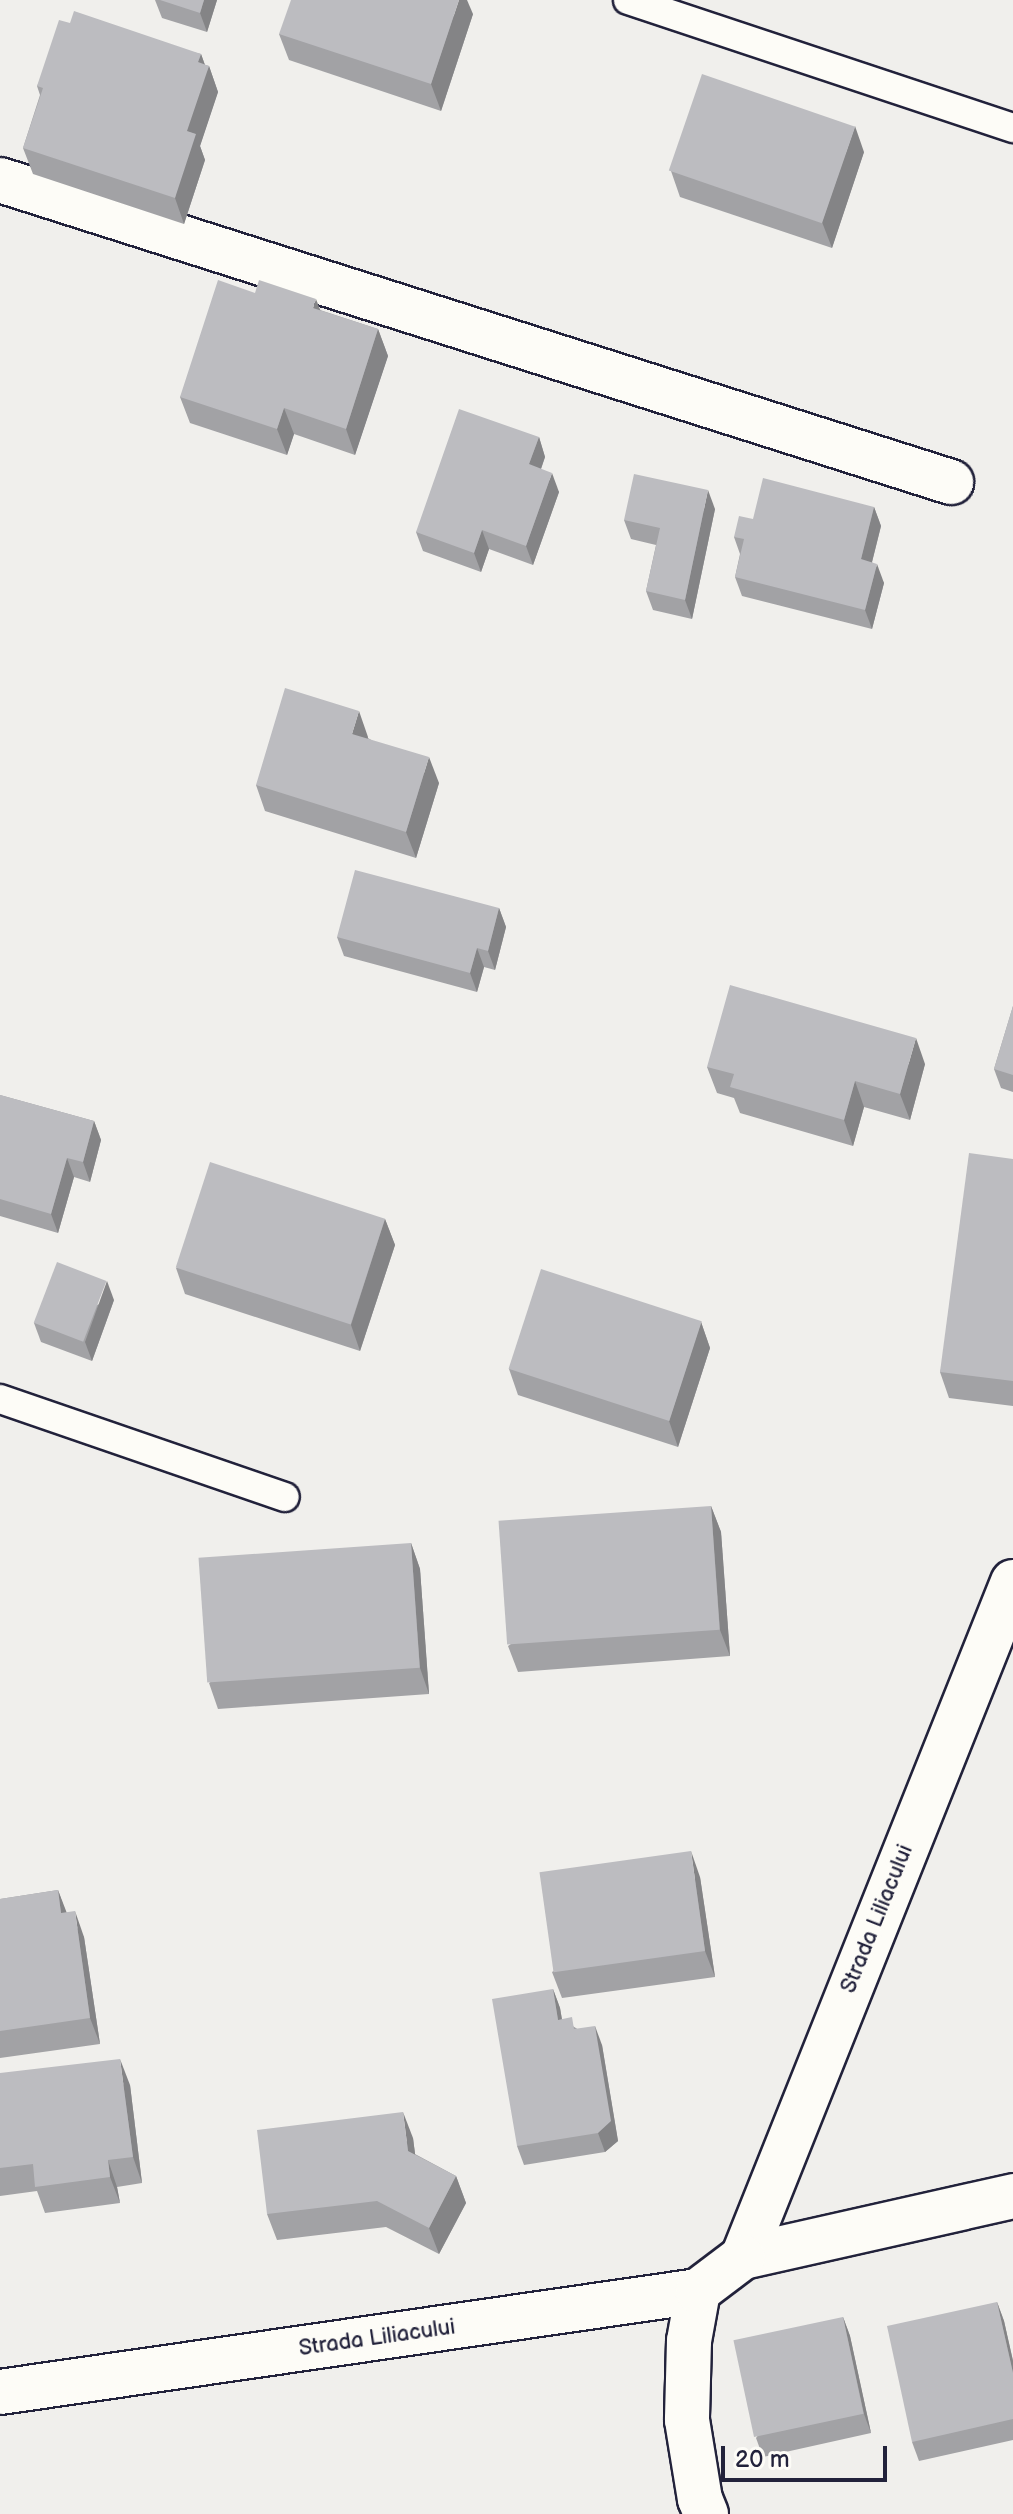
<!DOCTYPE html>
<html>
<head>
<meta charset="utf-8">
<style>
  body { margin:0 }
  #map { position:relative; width:1013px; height:2514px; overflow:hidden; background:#f0efec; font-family:"Balsamiq Sans",sans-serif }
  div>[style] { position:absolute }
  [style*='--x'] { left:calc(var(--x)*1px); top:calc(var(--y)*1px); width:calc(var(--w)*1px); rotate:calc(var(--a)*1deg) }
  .roads { filter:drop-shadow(2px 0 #22223b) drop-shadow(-2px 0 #22223b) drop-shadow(0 2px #22223b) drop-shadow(0 -2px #22223b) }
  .lane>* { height:28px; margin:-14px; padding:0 14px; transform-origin:14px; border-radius:14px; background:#fdfcf7 }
  .street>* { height:44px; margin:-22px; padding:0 22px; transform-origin:22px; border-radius:22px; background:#fdfcf7 }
  .wall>* { inset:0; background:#a2a2a5 }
  .shaded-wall>* { inset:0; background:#848486 }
  .building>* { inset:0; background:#bcbcc0; transform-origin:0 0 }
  span { translate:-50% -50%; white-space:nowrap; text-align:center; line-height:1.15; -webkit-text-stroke:8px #fdfcf7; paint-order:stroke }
  .street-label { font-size:22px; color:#22223b }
  .scale { position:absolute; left:721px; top:2446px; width:166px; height:36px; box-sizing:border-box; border:4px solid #22223b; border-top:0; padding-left:10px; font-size:24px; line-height:28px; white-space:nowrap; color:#22223b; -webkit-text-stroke:6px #fdfcf7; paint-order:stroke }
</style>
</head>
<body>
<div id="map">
  <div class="roads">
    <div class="lane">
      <div style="--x:628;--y:0;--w:406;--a:18.4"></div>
      <div style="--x:0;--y:1399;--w:301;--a:19"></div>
    </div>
    <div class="street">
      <div style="--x:0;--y:180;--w:998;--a:17.62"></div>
      <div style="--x:1013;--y:1582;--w:727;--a:111.8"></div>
      <div style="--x:743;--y:2257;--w:277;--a:-12.7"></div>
      <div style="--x:698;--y:2291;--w:51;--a:100.2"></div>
      <div style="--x:689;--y:2341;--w:79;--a:91.5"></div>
      <div style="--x:687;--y:2420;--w:80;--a:80.7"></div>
      <div style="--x:700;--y:2499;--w:16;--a:68"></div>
      <div style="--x:0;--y:2392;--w:705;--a:-8.23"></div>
      <div style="--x:698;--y:2291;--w:56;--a:-37.1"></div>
    </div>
  </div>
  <div class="wall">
    <div style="clip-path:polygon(155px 0,217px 0,207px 32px,162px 18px)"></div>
    <div style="clip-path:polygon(473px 14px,441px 111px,289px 60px,279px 34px)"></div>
    <div style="clip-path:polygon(70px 23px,201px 54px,205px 65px,209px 66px,218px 92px,200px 146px,205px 160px,184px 224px,33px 174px,23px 148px,40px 95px,37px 86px)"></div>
    <div style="clip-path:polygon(864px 152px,832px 248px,680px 197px,671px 171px)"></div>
    <div style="clip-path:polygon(255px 293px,320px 310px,378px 329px,388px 356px,355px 455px,294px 434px,287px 455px,190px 423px,180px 397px)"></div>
    <div style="clip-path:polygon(539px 437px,545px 457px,541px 469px,559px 492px,533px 565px,489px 549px,481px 572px,423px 551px,416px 532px)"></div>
    <div style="clip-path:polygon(874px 507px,881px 526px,872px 562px,884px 583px,872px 629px,742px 596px,735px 577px,740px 554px,734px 537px,753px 519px)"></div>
    <div style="clip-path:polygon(715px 509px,692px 619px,653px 610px,646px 591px,656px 545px,631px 539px,624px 520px)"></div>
    <div style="clip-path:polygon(368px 737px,368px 738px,439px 783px,416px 858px,265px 811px,256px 785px)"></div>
    <div style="clip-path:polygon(499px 908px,506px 927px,495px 970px,484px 967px,477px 992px,344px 956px,337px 937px)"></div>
    <div style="clip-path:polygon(1013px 1006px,1013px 1092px,1001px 1088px,994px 1069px)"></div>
    <div style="clip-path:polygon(925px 1064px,910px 1120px,864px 1107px,853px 1146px,740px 1113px,734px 1098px,717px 1093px,707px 1067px)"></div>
    <div style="clip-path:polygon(0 1095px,94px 1121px,101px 1140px,90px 1182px,74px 1177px,58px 1233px,0 1216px)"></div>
    <div style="clip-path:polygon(1013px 1159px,1013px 1406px,949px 1398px,940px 1372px)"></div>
    <div style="clip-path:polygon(385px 1219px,395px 1245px,360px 1351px,185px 1294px,176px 1268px)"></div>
    <div style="clip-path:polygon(114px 1300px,92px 1361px,41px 1342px,34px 1323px)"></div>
    <div style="clip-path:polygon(701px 1322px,710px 1348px,678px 1447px,518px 1395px,509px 1369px)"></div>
    <div style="clip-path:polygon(711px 1506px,721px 1532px,730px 1656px,518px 1672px,508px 1646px)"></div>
    <div style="clip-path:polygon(411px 1543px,420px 1569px,429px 1694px,218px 1709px,209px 1683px)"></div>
    <div style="clip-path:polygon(700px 1877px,715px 1977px,562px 1998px,552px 1972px)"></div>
    <div style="clip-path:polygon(58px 1890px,66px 1913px,84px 1937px,100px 2044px,0 2058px,0 1899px)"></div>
    <div style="clip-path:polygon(553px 1989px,560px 2008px,562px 2019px,602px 2045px,618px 2141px,605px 2152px,524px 2165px,517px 2146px)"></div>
    <div style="clip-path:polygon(0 2073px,130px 2085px,142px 2183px,117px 2187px,120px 2203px,45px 2213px,37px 2191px,0 2196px)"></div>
    <div style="clip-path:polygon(413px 2138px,415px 2154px,456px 2176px,466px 2203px,439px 2254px,386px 2227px,277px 2240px,267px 2214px)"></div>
    <div style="clip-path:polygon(997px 2302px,1004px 2321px,1013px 2361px,1013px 2440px,919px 2461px,912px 2442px)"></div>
    <div style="clip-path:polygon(843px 2317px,850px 2336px,871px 2433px,763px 2457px,756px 2438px)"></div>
  </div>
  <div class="shaded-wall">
    <div style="clip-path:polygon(204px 0,217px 0,207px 32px,200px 13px)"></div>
    <div style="clip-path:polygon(459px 0,467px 0,473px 14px,441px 111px,431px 84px)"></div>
    <div style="clip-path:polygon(201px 54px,207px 71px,209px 66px,218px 92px,200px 146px,205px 160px,184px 224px,175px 198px,198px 62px)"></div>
    <div style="clip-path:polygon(855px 126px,864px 152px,832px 248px,822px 222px)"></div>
    <div style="clip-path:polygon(316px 299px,326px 325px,313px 308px)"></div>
    <div style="clip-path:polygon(378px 329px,388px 356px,355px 455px,346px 429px)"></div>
    <div style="clip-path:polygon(284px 408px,294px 434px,287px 455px,277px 429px)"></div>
    <div style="clip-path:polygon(539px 437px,545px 457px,536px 483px,529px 464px)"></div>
    <div style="clip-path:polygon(552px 473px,559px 492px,533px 565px,526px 546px)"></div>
    <div style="clip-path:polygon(708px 490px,715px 509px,692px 619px,685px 600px)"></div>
    <div style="clip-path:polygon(874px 507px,881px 526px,868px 578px,861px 559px)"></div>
    <div style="clip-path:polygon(482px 530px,489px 549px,481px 572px,474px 553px)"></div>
    <div style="clip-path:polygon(877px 564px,884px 583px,872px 629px,865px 610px)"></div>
    <div style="clip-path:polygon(359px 711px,368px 737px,362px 760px,352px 734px)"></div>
    <div style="clip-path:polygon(429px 757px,439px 783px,416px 858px,406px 832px)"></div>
    <div style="clip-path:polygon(499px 908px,506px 927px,495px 970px,488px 951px)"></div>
    <div style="clip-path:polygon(477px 948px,484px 967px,477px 992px,470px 973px)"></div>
    <div style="clip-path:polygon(916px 1038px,925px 1064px,910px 1120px,900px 1094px)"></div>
    <div style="clip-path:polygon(855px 1081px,864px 1107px,853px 1146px,844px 1120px)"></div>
    <div style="clip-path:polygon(94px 1121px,101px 1140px,90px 1182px,83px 1162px)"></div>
    <div style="clip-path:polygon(67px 1158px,74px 1177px,58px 1233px,51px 1214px)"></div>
    <div style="clip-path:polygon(385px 1219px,395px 1245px,360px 1351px,351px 1325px)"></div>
    <div style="clip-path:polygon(107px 1281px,114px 1300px,92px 1361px,85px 1342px)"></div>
    <div style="clip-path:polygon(701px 1322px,710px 1348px,678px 1447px,669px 1421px)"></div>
    <div style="clip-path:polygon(711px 1506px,721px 1532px,730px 1656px,720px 1630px)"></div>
    <div style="clip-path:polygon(411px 1543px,420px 1569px,429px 1694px,420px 1668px)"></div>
    <div style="clip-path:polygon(691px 1851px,700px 1877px,715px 1977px,705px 1951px)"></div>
    <div style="clip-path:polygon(58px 1890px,68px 1916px,61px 1913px)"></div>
    <div style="clip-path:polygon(75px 1911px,84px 1937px,100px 2044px,90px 2018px)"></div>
    <div style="clip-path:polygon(553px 1989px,560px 2008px,565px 2039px,558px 2020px)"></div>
    <div style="clip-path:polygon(595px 2026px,602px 2045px,618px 2141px,605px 2152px,598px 2133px)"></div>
    <div style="clip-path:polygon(120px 2059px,130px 2085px,142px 2183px,133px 2157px)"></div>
    <div style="clip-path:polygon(403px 2112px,413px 2138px,418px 2177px,408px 2151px)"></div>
    <div style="clip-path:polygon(108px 2160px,117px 2187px,120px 2203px,110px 2177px)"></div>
    <div style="clip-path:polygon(456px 2176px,466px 2203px,439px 2254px,429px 2228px)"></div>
    <div style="clip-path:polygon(997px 2302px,1004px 2321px,1013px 2361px,1013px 2373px)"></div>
    <div style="clip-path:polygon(843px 2317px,850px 2336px,871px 2433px,864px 2414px)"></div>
  </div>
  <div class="building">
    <div style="clip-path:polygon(160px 0,204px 0,200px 13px)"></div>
    <div style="clip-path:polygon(291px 0,459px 0,431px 84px,279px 34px)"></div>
    <div style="clip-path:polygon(74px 11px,201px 54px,198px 62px,209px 66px,187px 131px,196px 134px,175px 198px,23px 148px,43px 88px,37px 86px,59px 20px,70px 23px)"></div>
    <div style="left:702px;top:74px;width:162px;height:102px;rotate:19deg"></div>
    <div style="clip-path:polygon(218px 280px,255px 293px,259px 280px,316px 299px,313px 308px,378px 329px,346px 429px,284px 408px,277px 429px,180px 397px)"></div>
    <div style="clip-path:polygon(459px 409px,539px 437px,529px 464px,552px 473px,526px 546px,482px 530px,474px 553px,416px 532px)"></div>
    <div style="clip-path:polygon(634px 474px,708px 490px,685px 600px,646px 591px,660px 528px,624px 520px)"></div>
    <div style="clip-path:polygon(763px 478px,874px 507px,861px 559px,877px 564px,865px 610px,735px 577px,744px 539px,734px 537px,739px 516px,753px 519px)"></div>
    <div style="clip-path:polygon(285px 688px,359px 711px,352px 734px,429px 757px,406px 832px,256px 785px)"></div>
    <div style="clip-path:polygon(355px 870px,499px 908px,488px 951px,477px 948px,470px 973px,337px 937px)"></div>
    <div style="clip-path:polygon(730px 985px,916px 1038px,900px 1094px,855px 1081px,844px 1120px,730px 1087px,734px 1074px,707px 1067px)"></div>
    <div style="clip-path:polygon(1013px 1006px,1013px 1075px,994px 1069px)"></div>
    <div style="clip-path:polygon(0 1095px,94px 1121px,83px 1162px,67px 1158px,51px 1214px,0 1199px)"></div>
    <div style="clip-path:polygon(969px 1153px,1013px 1159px,1013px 1381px,940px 1372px)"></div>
    <div style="left:210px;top:1162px;width:184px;height:111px;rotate:18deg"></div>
    <div style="left:57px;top:1262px;width:53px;height:65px;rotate:21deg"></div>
    <div style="left:541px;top:1269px;width:169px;height:105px;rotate:18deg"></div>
    <div style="left:711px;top:1506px;width:124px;height:213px;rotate:86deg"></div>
    <div style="left:411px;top:1543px;width:125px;height:213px;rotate:86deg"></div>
    <div style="left:691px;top:1851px;width:101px;height:153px;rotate:82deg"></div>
    <div style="clip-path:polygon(58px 1890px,61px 1913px,75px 1911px,90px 2018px,0 2031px,0 1899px)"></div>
    <div style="clip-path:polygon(553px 1989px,558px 2020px,572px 2017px,574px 2029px,595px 2026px,611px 2121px,598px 2133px,517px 2146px,492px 1999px)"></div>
    <div style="clip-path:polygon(120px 2059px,133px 2157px,108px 2160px,110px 2177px,35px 2187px,33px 2164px,0 2168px,0 2073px)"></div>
    <div style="clip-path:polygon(403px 2112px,408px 2151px,456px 2176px,429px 2228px,377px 2201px,267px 2214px,257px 2130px)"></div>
    <div style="clip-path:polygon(997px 2302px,1013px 2373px,1013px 2419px,912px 2442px,887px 2326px)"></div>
    <div style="left:843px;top:2317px;width:99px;height:112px;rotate:78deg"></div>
  </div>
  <div class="street-label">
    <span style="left:877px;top:1919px;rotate:-68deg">Strada Liliacului</span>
    <span style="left:377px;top:2338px;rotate:-8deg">Strada Liliacului</span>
  </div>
  <div class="scale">20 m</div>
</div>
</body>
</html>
